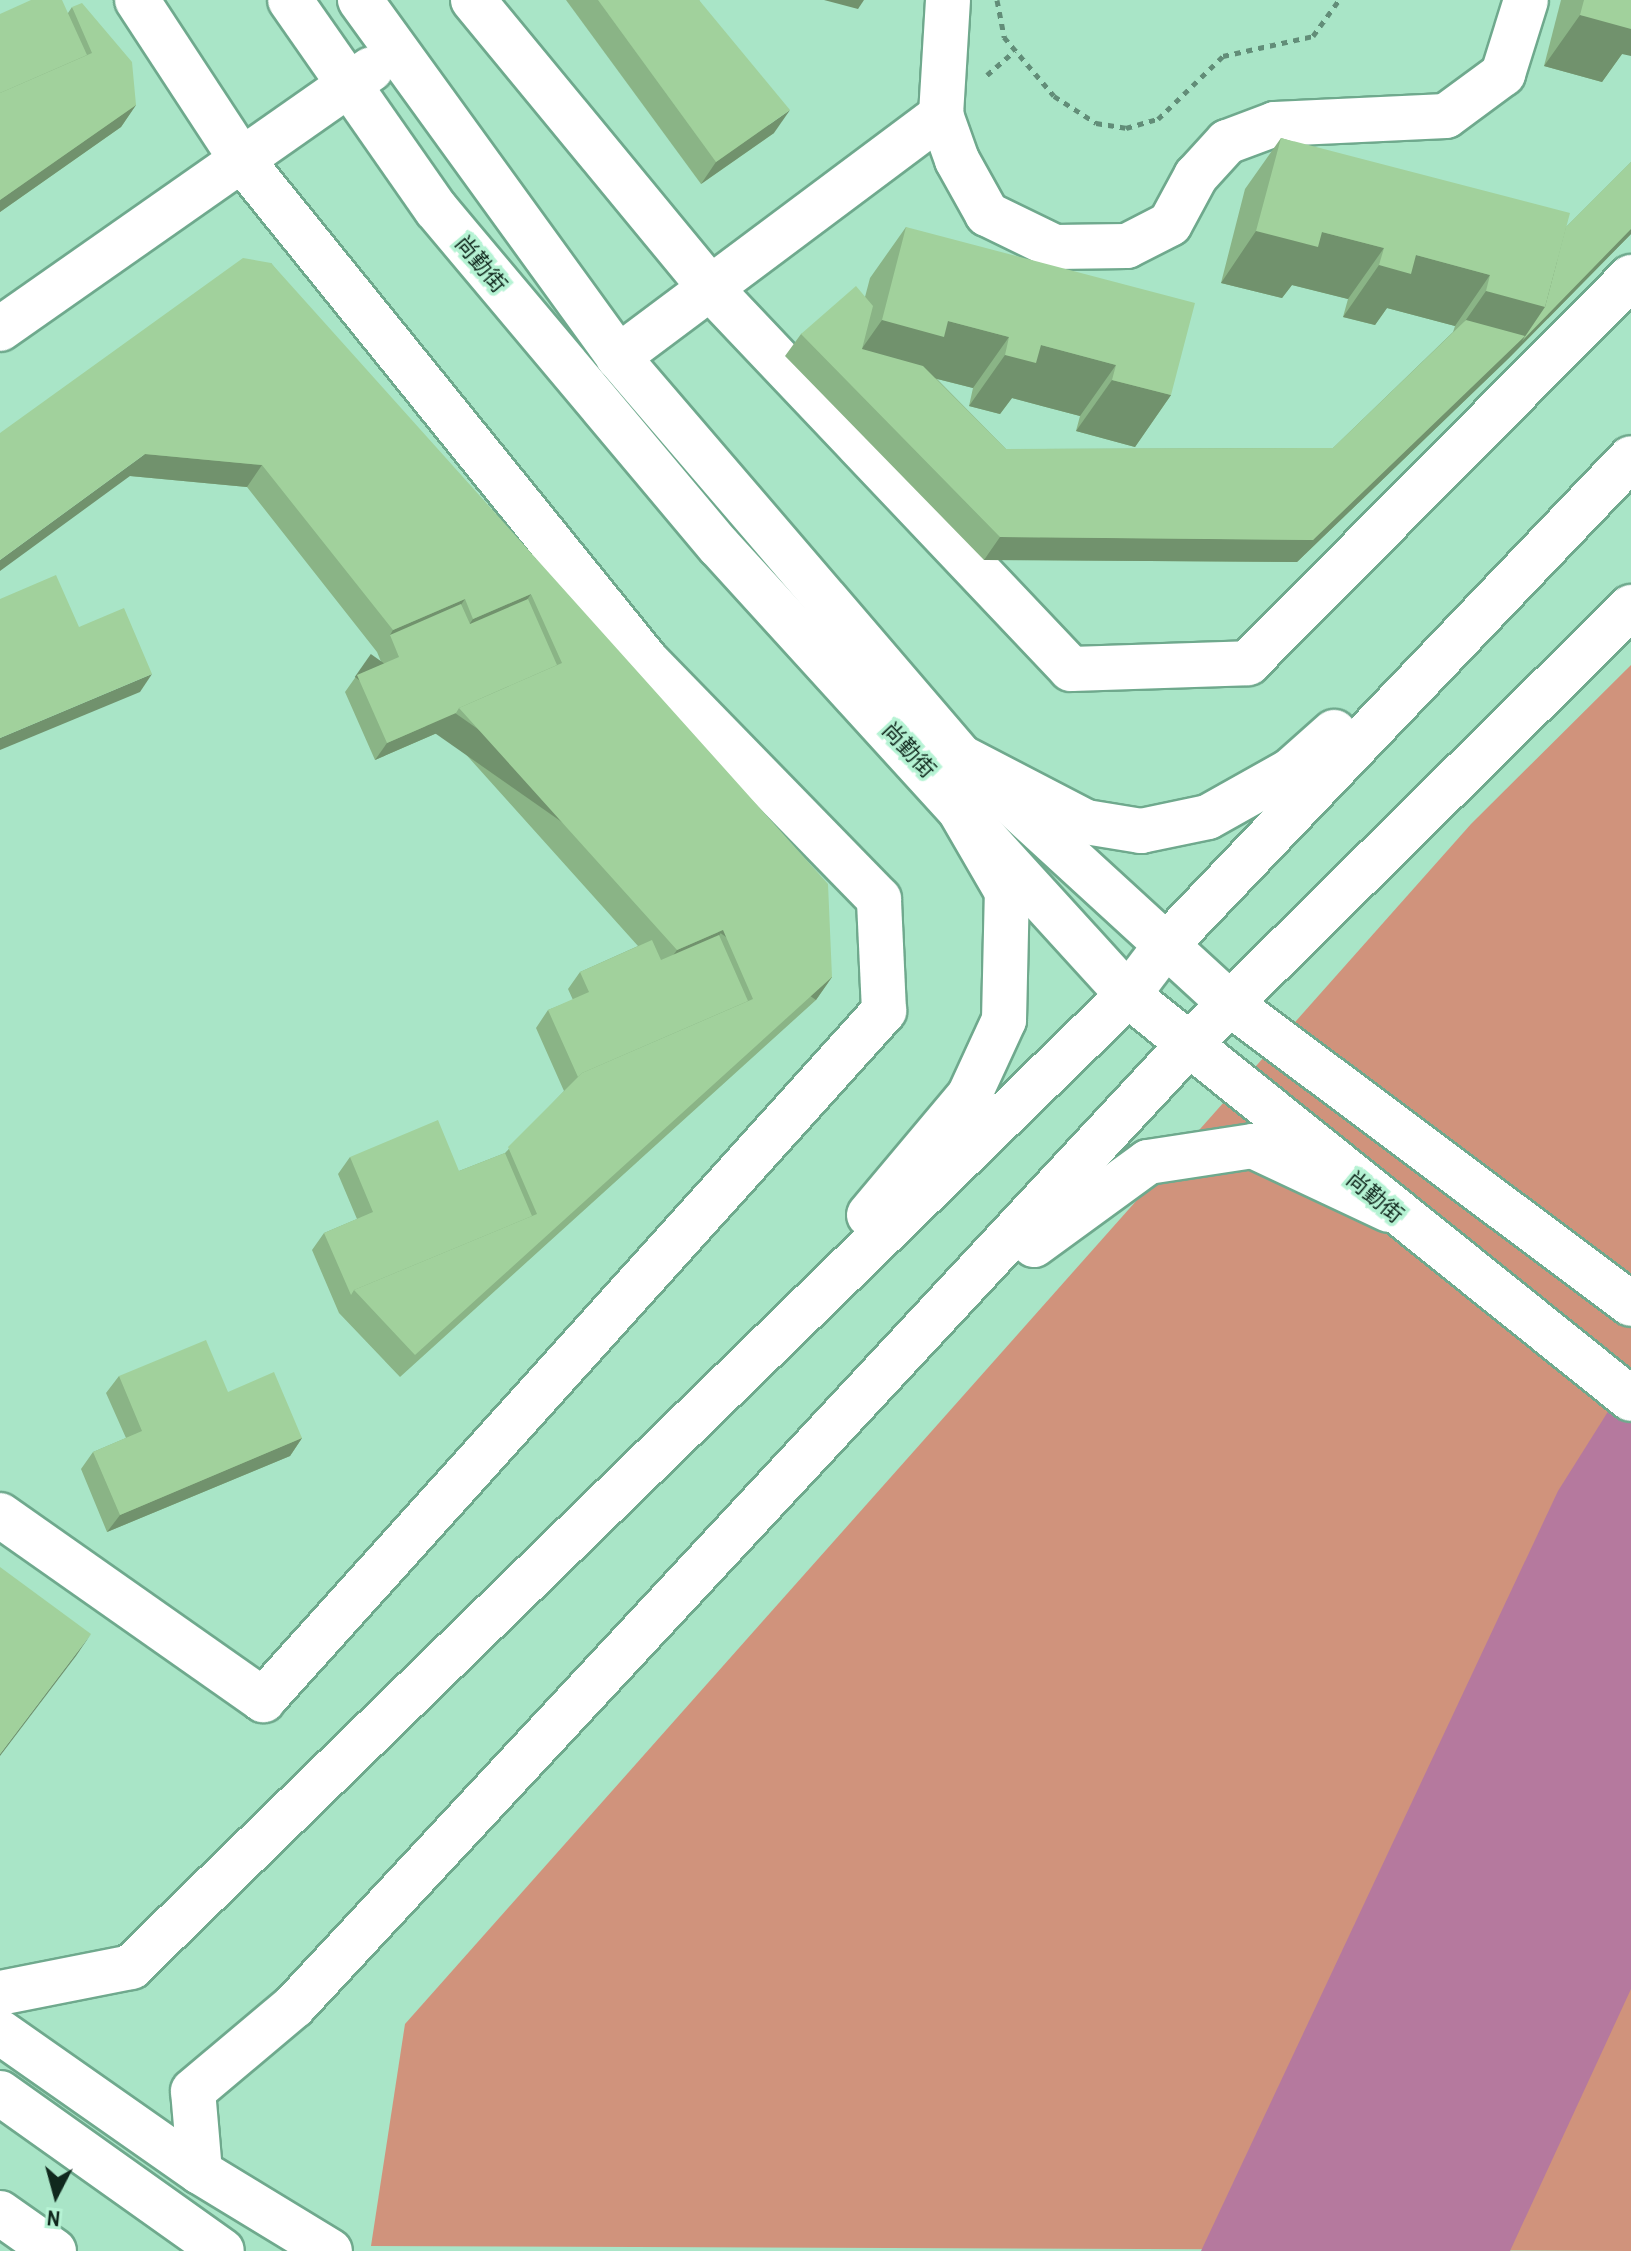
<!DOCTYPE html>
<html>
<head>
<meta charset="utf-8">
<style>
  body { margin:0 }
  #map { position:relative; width:1631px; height:2251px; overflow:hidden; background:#a9e5c7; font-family:"Archivo Narrow","Noto Sans SC",sans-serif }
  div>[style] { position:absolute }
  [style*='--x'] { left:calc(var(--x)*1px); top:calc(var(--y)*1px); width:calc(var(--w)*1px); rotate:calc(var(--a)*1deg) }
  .green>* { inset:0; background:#d0937c }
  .water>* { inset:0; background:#b5799e }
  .path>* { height:5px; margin-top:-2.5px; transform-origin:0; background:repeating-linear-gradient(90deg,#628d78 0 6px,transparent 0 12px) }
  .roads { filter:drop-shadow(2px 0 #6fa98d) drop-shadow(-2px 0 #6fa98d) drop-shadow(0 2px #6fa98d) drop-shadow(0 -2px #6fa98d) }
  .minor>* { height:44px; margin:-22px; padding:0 22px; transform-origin:22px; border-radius:22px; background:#fff }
  .major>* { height:44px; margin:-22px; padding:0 22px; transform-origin:22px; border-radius:22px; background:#fff }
  .wall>* { inset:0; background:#8ab486 }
  .shaded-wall>* { inset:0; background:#71926d; transform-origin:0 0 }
  .building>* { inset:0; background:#a1d19c }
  span { translate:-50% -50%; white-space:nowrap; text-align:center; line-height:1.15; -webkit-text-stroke:7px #b6f3d4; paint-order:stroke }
  .street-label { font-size:22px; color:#10281d }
  .north { position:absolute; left:16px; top:2155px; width:80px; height:80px; -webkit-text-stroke:6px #b6f3d4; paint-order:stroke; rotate:186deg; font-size:22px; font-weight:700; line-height:32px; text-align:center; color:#10281d }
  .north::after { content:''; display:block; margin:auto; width:28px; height:36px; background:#10281d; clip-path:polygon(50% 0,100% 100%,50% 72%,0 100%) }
</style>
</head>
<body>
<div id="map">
  <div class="green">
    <div style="clip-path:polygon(1631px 665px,1631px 2251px,371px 2246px,405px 2024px,1471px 824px)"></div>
  </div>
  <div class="water">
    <div style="clip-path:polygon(1631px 1375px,1631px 1989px,1510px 2251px,1201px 2251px,1558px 1491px)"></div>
  </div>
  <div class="path">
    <div style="--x:997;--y:0;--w:38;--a:79"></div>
    <div style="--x:1004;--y:37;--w:77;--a:49.7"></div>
    <div style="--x:1054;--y:96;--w:50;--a:32.7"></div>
    <div style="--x:1096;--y:123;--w:30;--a:9"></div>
    <div style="--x:1126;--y:128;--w:33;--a:-16"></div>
    <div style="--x:1158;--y:119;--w:91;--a:-44.1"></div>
    <div style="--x:1223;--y:56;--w:92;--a:-12.5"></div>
    <div style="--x:1313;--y:36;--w:44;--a:-54.2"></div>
    <div style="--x:987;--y:75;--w:37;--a:-41"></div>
  </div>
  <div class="roads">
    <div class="minor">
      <div style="--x:290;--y:0;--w:255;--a:55.1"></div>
      <div style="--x:436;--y:209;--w:440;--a:50"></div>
      <div style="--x:719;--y:546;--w:607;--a:47.67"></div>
      <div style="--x:1128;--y:995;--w:645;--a:38.77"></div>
      <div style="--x:360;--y:0;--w:440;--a:54.1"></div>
      <div style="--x:618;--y:357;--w:527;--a:49.39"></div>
      <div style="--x:961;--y:757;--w:364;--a:42.5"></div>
      <div style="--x:1229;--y:1003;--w:502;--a:36.82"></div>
      <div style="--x:473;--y:0;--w:373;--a:50.5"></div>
      <div style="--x:710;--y:288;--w:525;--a:46.54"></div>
      <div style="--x:1071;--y:669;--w:177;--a:-1.9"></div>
      <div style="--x:1248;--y:663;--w:544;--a:-45.22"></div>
      <div style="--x:948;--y:0;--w:115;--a:93.5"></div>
      <div style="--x:941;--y:115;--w:48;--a:70.4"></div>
      <div style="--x:957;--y:160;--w:62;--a:60.9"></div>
      <div style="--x:987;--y:214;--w:76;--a:25.9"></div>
      <div style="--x:1055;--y:247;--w:72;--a:-0.8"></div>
      <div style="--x:1127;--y:246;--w:48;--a:-27.1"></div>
      <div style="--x:1170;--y:224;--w:55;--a:-61.6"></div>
      <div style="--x:1196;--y:176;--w:46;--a:-47.6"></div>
      <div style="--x:1227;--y:142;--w:51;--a:-20.6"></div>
      <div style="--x:1275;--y:124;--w:171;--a:-2.7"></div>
      <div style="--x:1446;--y:116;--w:71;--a:-36.4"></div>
      <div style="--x:1503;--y:74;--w:77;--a:-72.7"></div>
      <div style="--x:0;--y:329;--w:453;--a:-35"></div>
      <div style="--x:618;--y:357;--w:404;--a:-36.8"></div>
      <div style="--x:0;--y:1515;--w:322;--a:35.1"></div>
      <div style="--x:263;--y:1700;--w:928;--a:-47.97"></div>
      <div style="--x:884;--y:1011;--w:112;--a:-92.6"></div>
      <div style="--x:879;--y:899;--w:334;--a:-134.3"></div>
      <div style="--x:646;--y:660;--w:644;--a:-128.95"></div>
      <div style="--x:241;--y:159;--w:190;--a:-123.2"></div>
      <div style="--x:0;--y:2032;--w:244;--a:35"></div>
      <div style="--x:200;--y:2172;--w:152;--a:31.3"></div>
    </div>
    <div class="major">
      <div style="--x:961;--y:757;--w:141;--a:27.5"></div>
      <div style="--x:1086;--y:822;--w:56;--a:9.3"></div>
      <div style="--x:1141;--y:831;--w:68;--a:-11.8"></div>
      <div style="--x:1208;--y:817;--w:94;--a:-29.3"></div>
      <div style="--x:1290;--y:771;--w:59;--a:-41.6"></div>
      <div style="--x:869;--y:1215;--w:155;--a:-50"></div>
      <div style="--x:969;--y:1096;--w:84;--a:-65.3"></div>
      <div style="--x:1004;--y:1020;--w:128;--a:-88.7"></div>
      <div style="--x:1007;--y:892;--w:110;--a:-120.1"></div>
      <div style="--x:1034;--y:1245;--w:141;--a:-36.1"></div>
      <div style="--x:1148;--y:1162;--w:106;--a:-8.7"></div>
      <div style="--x:1253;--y:1146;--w:150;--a:25.2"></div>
      <div style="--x:0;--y:1993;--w:134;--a:-11.2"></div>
      <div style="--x:131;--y:1967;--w:1392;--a:-44.27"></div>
      <div style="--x:1128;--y:995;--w:63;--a:-52.8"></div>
      <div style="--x:1166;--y:945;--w:673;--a:-46.32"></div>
      <div style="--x:0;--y:2093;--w:272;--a:35.4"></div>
      <div style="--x:200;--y:2172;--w:81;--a:-94.9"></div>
      <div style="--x:193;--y:2091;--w:132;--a:-40.1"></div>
      <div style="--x:294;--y:2006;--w:1317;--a:-47.06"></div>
      <div style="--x:1191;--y:1042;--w:619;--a:-44.67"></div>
      <div style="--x:0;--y:2213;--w:66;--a:35.1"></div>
    </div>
  </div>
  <div class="wall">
    <div style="clip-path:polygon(566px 0,699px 0,774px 133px,701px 184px)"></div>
    <div style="clip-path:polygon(1561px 0,1631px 0,1622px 54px,1602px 82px,1544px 66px)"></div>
    <div style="clip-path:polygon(72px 7px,136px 105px,121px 127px,0 212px,0 14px,68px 13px)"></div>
    <div style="clip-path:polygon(1281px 138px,1566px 227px,1631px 162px,1631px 234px,1509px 358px,1297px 562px,984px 560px,785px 356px,801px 334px,865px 297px,870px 278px,906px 227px,1171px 395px,1135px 447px,1076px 431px,1080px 416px,1012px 398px,1000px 414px,969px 406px,973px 388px,937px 379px,1006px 449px,1333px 448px,1453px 332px,1455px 326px,1387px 308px,1375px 325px,1343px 317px,1348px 299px,1292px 285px,1282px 298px,1221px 283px,1245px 189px)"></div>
    <div style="clip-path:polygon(271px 263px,832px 977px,816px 1000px,400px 1377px,339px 1313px,312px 1250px,324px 1233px,357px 1219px,338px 1174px,350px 1157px,459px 1171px,505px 1153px,564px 1091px,536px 1028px,548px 1010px,573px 1000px,568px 989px,580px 972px,638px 946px,444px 730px,375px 760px,345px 692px,357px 675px,382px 664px,377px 652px,247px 487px,130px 476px)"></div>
    <div style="clip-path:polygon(119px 1376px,228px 1392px,302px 1438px,290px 1456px,107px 1532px,81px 1469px,93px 1452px,126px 1438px,106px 1393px)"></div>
  </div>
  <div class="shaded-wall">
    <div style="clip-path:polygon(824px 0,864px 0,858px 9px)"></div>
    <div style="clip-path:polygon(1580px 15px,1631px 21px,1631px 56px,1622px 54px,1602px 82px,1544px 66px)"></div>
    <div style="clip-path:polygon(136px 105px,121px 127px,0 212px,0 200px)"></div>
    <div style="clip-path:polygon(790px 110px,774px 133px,701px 184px,716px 162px)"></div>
    <div style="clip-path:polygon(1631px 229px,1631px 234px,1509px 358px,1297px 562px,984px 560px,1000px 537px,1313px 540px,1486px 291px)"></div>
    <div style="clip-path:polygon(1256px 231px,1322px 232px,1384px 248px,1348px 299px,1292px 285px,1282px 298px,1221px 283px)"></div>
    <div style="clip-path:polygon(1416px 255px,1490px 275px,1455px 326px,1387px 308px,1375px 325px,1343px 317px,1379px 265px)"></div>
    <div style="clip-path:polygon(882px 320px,948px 321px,1009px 337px,973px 388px,918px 374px,846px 371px)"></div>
    <div style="clip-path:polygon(1041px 345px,1116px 365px,1080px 416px,1012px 398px,1000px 414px,969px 406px,1005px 355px)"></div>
    <div style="clip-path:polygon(1112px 380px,1171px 395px,1135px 447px,1076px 431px)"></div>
    <div style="clip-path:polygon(145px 454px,262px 465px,247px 487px,130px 476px,0 571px,0 560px)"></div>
    <div style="clip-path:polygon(531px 594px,516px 616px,458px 641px,473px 619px)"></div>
    <div style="clip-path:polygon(465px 599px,449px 622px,390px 635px,393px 630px)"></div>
    <div style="clip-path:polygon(152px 674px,140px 692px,0 750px,0 738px)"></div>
    <div style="clip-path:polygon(456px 713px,444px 730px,375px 760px,387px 743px)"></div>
    <div style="clip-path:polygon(723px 930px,707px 952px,661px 972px,677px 950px)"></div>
    <div style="left:832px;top:977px;width:28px;height:563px;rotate:125deg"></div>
    <div style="clip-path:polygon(302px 1438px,290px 1456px,107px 1532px,120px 1515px)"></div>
    <div style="clip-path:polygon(91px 1634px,76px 1656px,0 1756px,0 1754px)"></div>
  </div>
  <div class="building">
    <div style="clip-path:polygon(31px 0,62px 0,87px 55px,0 93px,0 14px)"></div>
    <div style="clip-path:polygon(598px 0,699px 0,790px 110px,716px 162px)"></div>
    <div style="clip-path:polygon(1584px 0,1631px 0,1631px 29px,1580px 15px)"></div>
    <div style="clip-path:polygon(82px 3px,132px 62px,136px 105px,0 200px,0 93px,92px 53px,72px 7px)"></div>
    <div style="clip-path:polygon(1281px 138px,1570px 213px,1545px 307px,1486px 291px,1490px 275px,1416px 255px,1411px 274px,1379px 265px,1384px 248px,1322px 232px,1318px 247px,1256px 231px)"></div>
    <div style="clip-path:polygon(1631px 162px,1631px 229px,1522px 341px,1545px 307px,1566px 227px)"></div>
    <div style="clip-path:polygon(906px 227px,1195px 303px,1171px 395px,1112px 380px,1116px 365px,1041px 345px,1036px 363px,1005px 355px,1009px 337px,948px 321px,944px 337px,882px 320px)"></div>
    <div style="clip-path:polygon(243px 258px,271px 263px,828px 884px,832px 977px,415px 1355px,354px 1290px,537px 1214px,508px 1147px,582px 1073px,753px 999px,723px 930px,677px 950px,459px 708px,562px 663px,531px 594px,473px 619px,465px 599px,393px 630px,262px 465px,145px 454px,0 560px,0 433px)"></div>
    <div style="clip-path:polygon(856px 286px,873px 306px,862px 349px,923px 366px,1006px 449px,1333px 448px,1466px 320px,1525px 336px,1313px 540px,1000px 537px,801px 334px)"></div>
    <div style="clip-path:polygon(56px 575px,79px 627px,124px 608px,152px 674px,0 738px,0 599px)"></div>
    <div style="clip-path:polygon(528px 599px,557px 665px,459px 708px,456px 713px,387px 743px,357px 675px,399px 657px,390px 635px,461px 604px,470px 624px)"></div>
    <div style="clip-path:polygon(719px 935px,748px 1001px,582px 1073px,578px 1077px,548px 1010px,589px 992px,580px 972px,652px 940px,661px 960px)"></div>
    <div style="clip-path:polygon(438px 1120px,459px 1171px,505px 1153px,532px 1216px,354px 1290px,351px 1295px,324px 1233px,373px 1212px,350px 1157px)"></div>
    <div style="clip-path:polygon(206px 1340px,228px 1392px,274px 1372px,302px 1438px,120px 1515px,93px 1452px,142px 1431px,119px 1376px)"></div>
    <div style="clip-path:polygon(0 1567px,91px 1634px,0 1754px)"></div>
  </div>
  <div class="street-label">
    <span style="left:481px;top:264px;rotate:50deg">尚勤街</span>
    <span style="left:909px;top:750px;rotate:47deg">尚勤街</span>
    <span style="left:1375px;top:1197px;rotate:40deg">尚勤街</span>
  </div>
  <div class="north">N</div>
</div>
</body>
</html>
